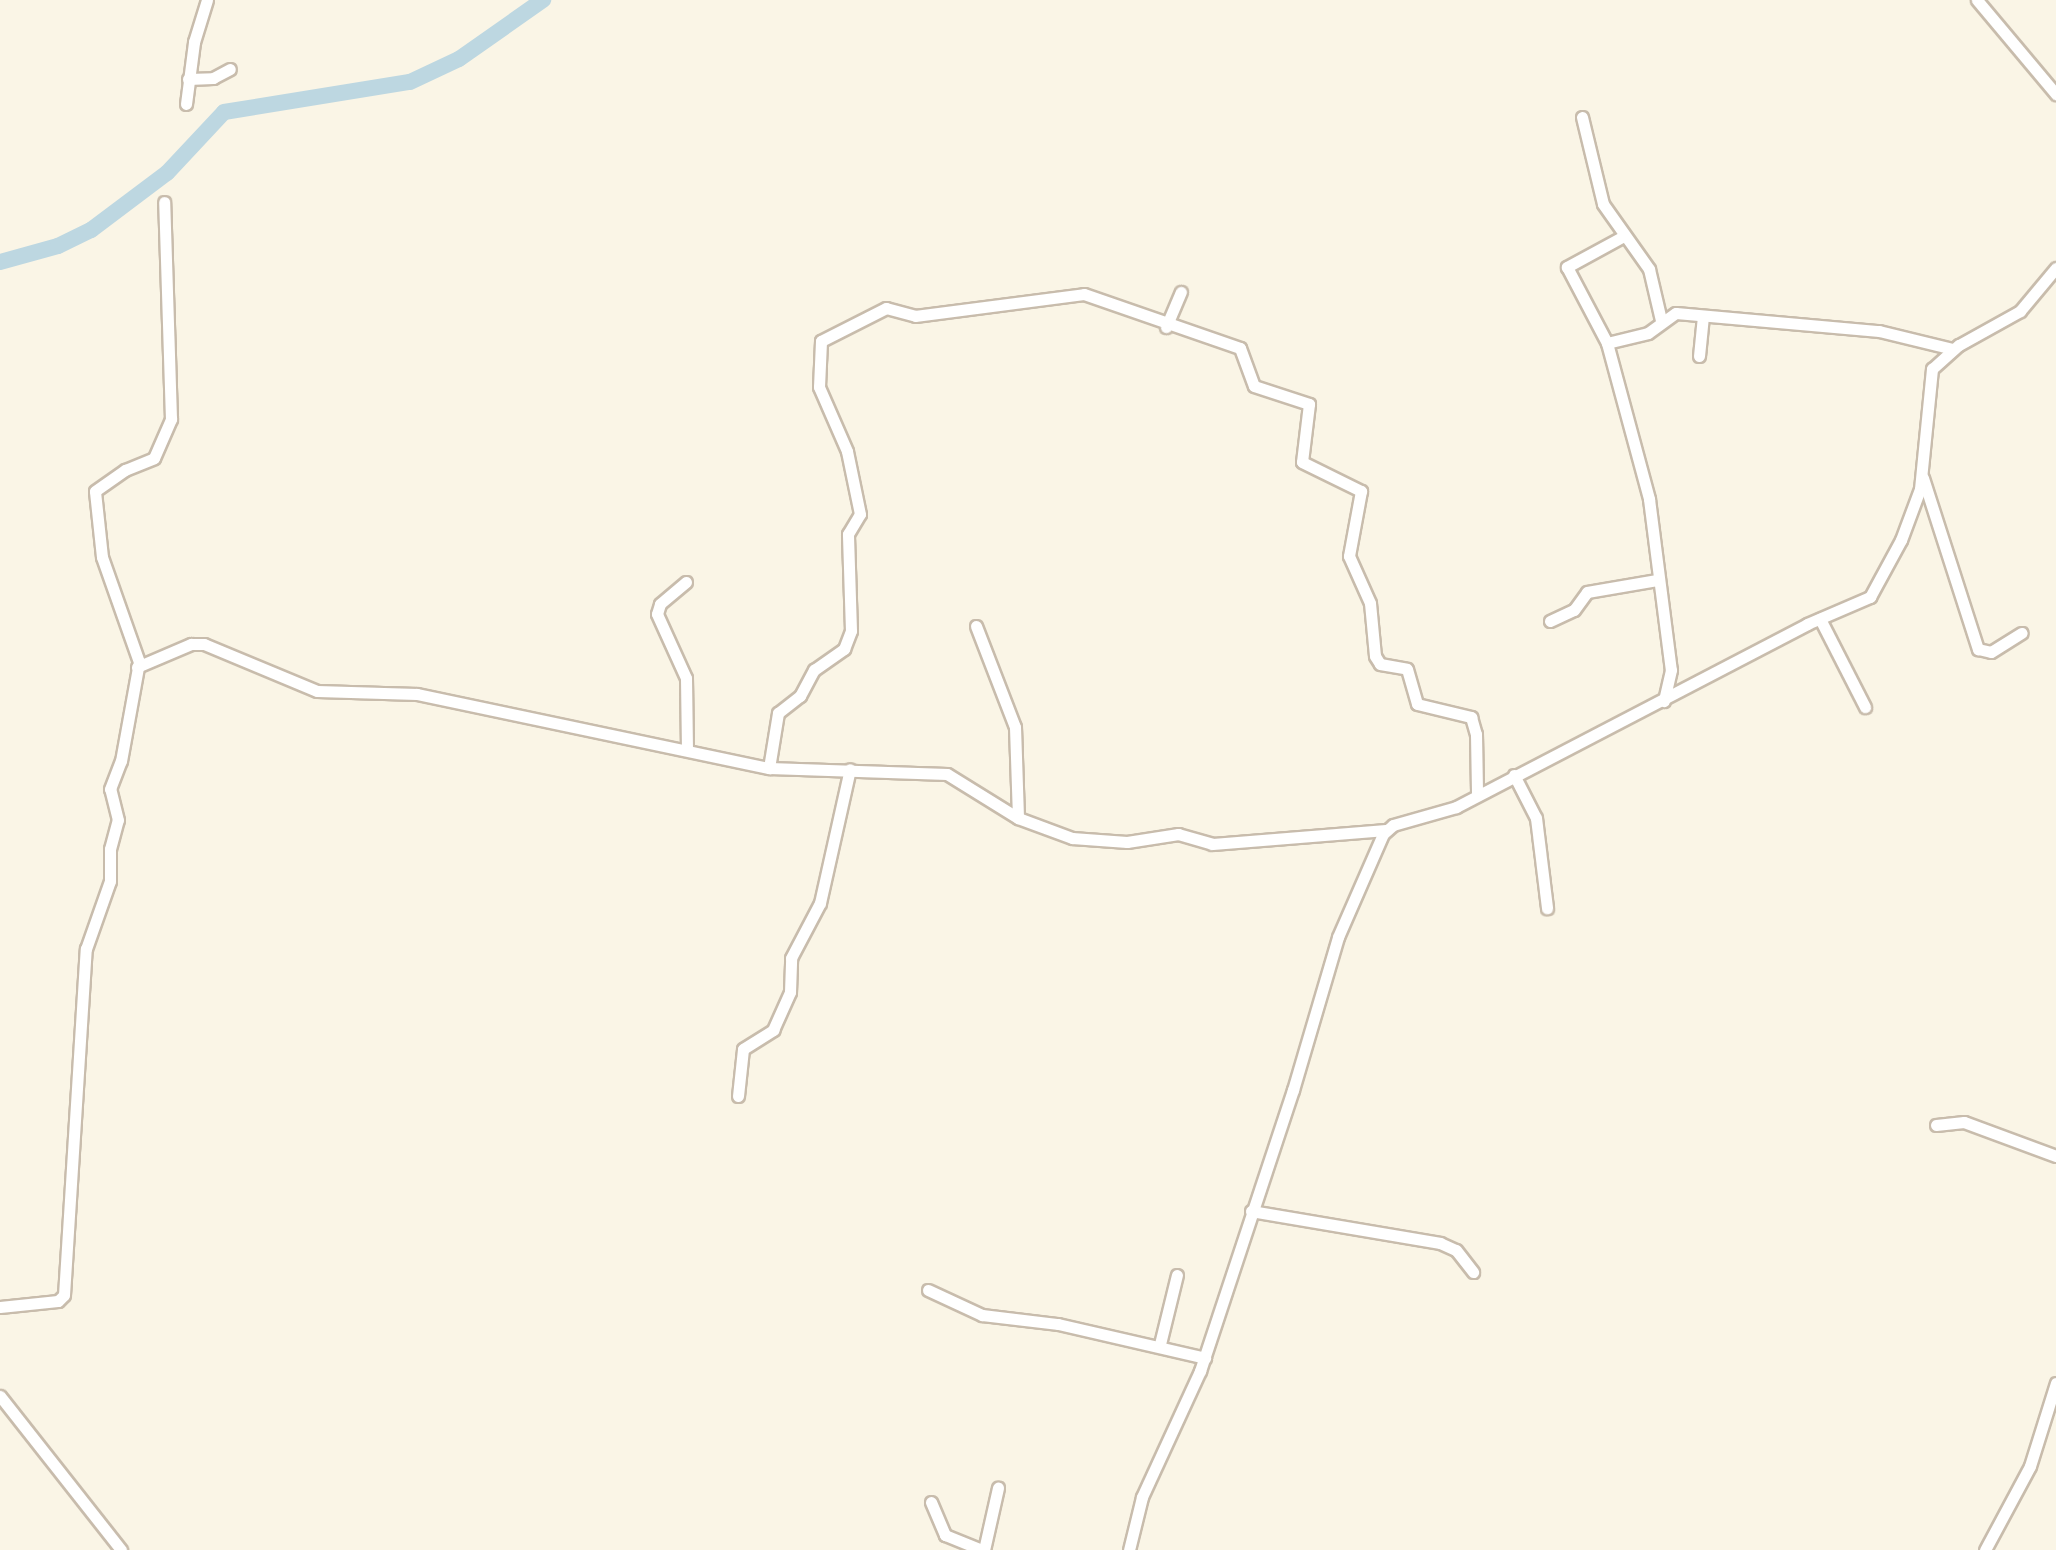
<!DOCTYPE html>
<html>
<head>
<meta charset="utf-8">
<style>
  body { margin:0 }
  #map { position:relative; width:2056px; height:1550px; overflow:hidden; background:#faf5e6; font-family:"Varela Round",sans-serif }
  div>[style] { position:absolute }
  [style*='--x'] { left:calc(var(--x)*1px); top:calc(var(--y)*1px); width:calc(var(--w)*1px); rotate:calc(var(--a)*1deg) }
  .river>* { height:16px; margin:-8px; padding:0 8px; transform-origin:8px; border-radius:8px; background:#bdd7e1 }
  .roads { filter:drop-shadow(2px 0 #c8bcac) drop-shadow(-2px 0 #c8bcac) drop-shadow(0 2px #c8bcac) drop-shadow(0 -2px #c8bcac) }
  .minor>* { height:11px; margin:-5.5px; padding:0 5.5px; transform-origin:5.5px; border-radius:5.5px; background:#fff }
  span { translate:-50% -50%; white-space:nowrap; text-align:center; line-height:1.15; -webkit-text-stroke:8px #fdf9ec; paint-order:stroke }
</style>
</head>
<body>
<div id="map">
  <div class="river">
    <div style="--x:0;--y:262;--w:60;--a:-15.4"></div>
    <div style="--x:58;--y:246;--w:37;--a:-26"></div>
    <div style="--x:91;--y:230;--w:95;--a:-36.9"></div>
    <div style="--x:167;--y:173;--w:83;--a:-46.9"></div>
    <div style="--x:224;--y:112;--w:188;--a:-9.2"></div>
    <div style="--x:410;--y:82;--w:54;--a:-25.1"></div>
    <div style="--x:459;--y:59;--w:103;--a:-35.1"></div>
  </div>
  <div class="roads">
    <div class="minor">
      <div style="--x:1977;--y:0;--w:123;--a:50"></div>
      <div style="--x:188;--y:79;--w:25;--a:-2"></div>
      <div style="--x:213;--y:78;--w:19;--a:-28"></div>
      <div style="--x:186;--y:104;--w:63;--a:-82.6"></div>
      <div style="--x:194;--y:42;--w:44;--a:-72.8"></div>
      <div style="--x:1582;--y:117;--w:89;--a:76.4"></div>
      <div style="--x:1603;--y:204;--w:80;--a:54.7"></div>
      <div style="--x:1649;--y:269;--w:52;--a:76.8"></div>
      <div style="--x:1622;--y:237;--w:63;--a:151.4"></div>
      <div style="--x:1567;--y:267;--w:86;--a:62.2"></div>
      <div style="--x:1607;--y:343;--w:162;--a:74.9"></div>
      <div style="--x:1649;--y:499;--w:172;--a:82.7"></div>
      <div style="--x:1671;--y:670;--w:32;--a:103"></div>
      <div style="--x:1166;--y:327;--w:38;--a:-67"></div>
      <div style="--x:1607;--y:343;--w:42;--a:-13.7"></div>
      <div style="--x:1648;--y:333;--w:34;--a:-36"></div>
      <div style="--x:1676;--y:313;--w:204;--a:5.1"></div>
      <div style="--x:1879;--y:331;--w:76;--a:13.7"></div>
      <div style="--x:1699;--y:356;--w:40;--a:-84.3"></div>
      <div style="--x:1923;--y:478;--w:180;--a:72.2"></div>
      <div style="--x:1978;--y:649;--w:13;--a:13"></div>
      <div style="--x:1991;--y:652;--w:36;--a:-32"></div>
      <div style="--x:686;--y:582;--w:34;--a:140"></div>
      <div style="--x:660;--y:604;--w:10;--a:107"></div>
      <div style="--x:657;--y:614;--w:70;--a:65.6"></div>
      <div style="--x:686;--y:678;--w:71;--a:89.2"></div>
      <div style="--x:1820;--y:619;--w:99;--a:62.9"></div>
      <div style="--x:1550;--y:621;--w:26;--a:-25"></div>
      <div style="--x:1574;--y:610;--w:22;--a:-54"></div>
      <div style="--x:1587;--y:592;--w:71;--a:-9.7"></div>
      <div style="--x:976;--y:626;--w:108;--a:68.9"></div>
      <div style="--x:1015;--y:727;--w:91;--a:88.1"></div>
      <div style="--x:137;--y:667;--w:59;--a:-23.1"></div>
      <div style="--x:191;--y:644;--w:13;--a:0"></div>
      <div style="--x:204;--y:644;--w:122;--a:22.6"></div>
      <div style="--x:317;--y:691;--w:100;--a:1.7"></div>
      <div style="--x:417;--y:694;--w:360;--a:11.9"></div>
      <div style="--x:769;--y:768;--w:178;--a:1.9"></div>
      <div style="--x:947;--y:774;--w:84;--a:31.8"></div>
      <div style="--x:1018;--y:818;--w:58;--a:20.3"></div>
      <div style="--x:1072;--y:838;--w:55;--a:4.2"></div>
      <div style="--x:1127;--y:842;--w:52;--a:-8.9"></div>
      <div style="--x:1178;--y:834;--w:35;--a:16"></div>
      <div style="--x:1212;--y:844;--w:175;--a:-4.6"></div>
      <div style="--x:769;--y:768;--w:56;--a:-80.7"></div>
      <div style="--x:778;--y:713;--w:28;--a:-38"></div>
      <div style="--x:800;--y:696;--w:30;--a:-62"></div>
      <div style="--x:814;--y:670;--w:37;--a:-35"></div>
      <div style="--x:844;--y:649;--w:19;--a:-69"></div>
      <div style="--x:851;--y:631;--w:97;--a:-91.8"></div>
      <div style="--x:848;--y:534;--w:23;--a:-59"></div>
      <div style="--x:860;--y:514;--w:64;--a:-101.7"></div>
      <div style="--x:847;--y:451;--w:70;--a:-113.6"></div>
      <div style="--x:819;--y:387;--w:46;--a:-87.5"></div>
      <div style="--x:821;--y:341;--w:73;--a:-26.9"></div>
      <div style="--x:886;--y:308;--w:30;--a:15"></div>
      <div style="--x:915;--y:316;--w:170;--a:-7.4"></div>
      <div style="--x:1084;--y:294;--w:165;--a:19.1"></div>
      <div style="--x:1240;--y:348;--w:40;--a:69.8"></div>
      <div style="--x:1254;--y:386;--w:58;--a:18.1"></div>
      <div style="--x:1309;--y:404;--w:58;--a:96.9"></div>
      <div style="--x:1302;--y:462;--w:66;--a:26.2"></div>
      <div style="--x:1361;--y:491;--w:66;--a:100.5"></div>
      <div style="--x:1349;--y:556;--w:51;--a:65.9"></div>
      <div style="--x:1370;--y:603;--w:53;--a:84.6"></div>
      <div style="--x:1375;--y:656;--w:9;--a:58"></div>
      <div style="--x:1380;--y:664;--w:27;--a:10"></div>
      <div style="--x:1407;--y:669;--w:36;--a:74"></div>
      <div style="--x:1417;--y:704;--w:56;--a:13.5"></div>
      <div style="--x:1471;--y:717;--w:18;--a:74"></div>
      <div style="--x:1476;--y:734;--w:59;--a:89"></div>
      <div style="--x:1514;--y:775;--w:48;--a:62.9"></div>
      <div style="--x:1536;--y:818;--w:91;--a:83"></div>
      <div style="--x:738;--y:1096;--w:47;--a:-83.9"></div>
      <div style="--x:743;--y:1049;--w:36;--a:-32"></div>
      <div style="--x:773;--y:1030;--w:42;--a:-65.9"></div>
      <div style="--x:790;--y:992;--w:34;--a:-88"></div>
      <div style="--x:791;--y:958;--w:62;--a:-62.2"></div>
      <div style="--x:820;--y:903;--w:137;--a:-77.4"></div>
      <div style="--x:1936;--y:1125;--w:28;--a:-6"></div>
      <div style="--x:1964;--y:1122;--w:98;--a:20.3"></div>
      <div style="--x:1251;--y:1211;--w:192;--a:9.6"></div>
      <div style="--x:1440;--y:1243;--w:17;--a:24"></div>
      <div style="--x:1456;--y:1250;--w:28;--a:52"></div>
      <div style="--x:928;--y:1290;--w:60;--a:24.8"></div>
      <div style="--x:982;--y:1315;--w:77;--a:6.8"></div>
      <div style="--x:1058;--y:1324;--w:151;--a:13"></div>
      <div style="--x:0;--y:1307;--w:58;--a:-5.9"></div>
      <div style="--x:58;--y:1301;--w:8;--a:-45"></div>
      <div style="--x:64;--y:1295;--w:347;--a:-86.4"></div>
      <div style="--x:86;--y:949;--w:72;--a:-70.6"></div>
      <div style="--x:110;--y:881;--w:32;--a:-90"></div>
      <div style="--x:110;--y:849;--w:30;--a:-75"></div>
      <div style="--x:118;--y:820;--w:32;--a:-104"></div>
      <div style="--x:110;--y:789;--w:30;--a:-69"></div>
      <div style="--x:121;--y:761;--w:101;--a:-79.7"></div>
      <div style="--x:139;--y:662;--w:111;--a:-109.4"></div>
      <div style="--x:102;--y:557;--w:66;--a:-96.1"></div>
      <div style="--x:95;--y:491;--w:37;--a:-35"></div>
      <div style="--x:125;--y:470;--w:31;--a:-22"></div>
      <div style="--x:154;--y:458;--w:43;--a:-66.4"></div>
      <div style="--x:171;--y:419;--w:217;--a:-91.8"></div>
      <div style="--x:1160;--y:1344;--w:71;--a:-76.2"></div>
      <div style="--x:0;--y:1396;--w:196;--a:51.8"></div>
      <div style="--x:931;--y:1502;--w:36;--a:67"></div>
      <div style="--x:945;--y:1535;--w:40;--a:22"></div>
      <div style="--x:984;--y:1550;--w:64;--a:-77.3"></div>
      <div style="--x:1129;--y:1550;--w:55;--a:-76.2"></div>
      <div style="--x:1142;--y:1497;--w:139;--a:-65.3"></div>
      <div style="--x:1200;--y:1371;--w:296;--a:-71.7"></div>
      <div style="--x:1293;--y:1090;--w:159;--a:-73.6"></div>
      <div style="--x:1338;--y:937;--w:112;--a:-66.4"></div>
      <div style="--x:1383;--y:834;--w:13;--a:-42"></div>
      <div style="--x:1393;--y:825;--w:66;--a:-15.9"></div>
      <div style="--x:1456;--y:807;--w:396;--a:-27.5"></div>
      <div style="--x:1807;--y:624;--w:69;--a:-23.2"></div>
      <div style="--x:1870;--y:597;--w:65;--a:-61.5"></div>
      <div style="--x:1901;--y:540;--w:54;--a:-69.6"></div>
      <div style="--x:1920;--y:489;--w:121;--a:-84.3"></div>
      <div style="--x:1932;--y:369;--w:36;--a:-42"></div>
      <div style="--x:1959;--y:345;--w:70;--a:-29.1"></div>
      <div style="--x:2020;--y:311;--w:56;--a:-50.1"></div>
      <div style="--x:1985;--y:1550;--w:95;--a:-61.8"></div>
      <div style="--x:2030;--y:1466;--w:87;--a:-72.6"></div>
    </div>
  </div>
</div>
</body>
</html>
